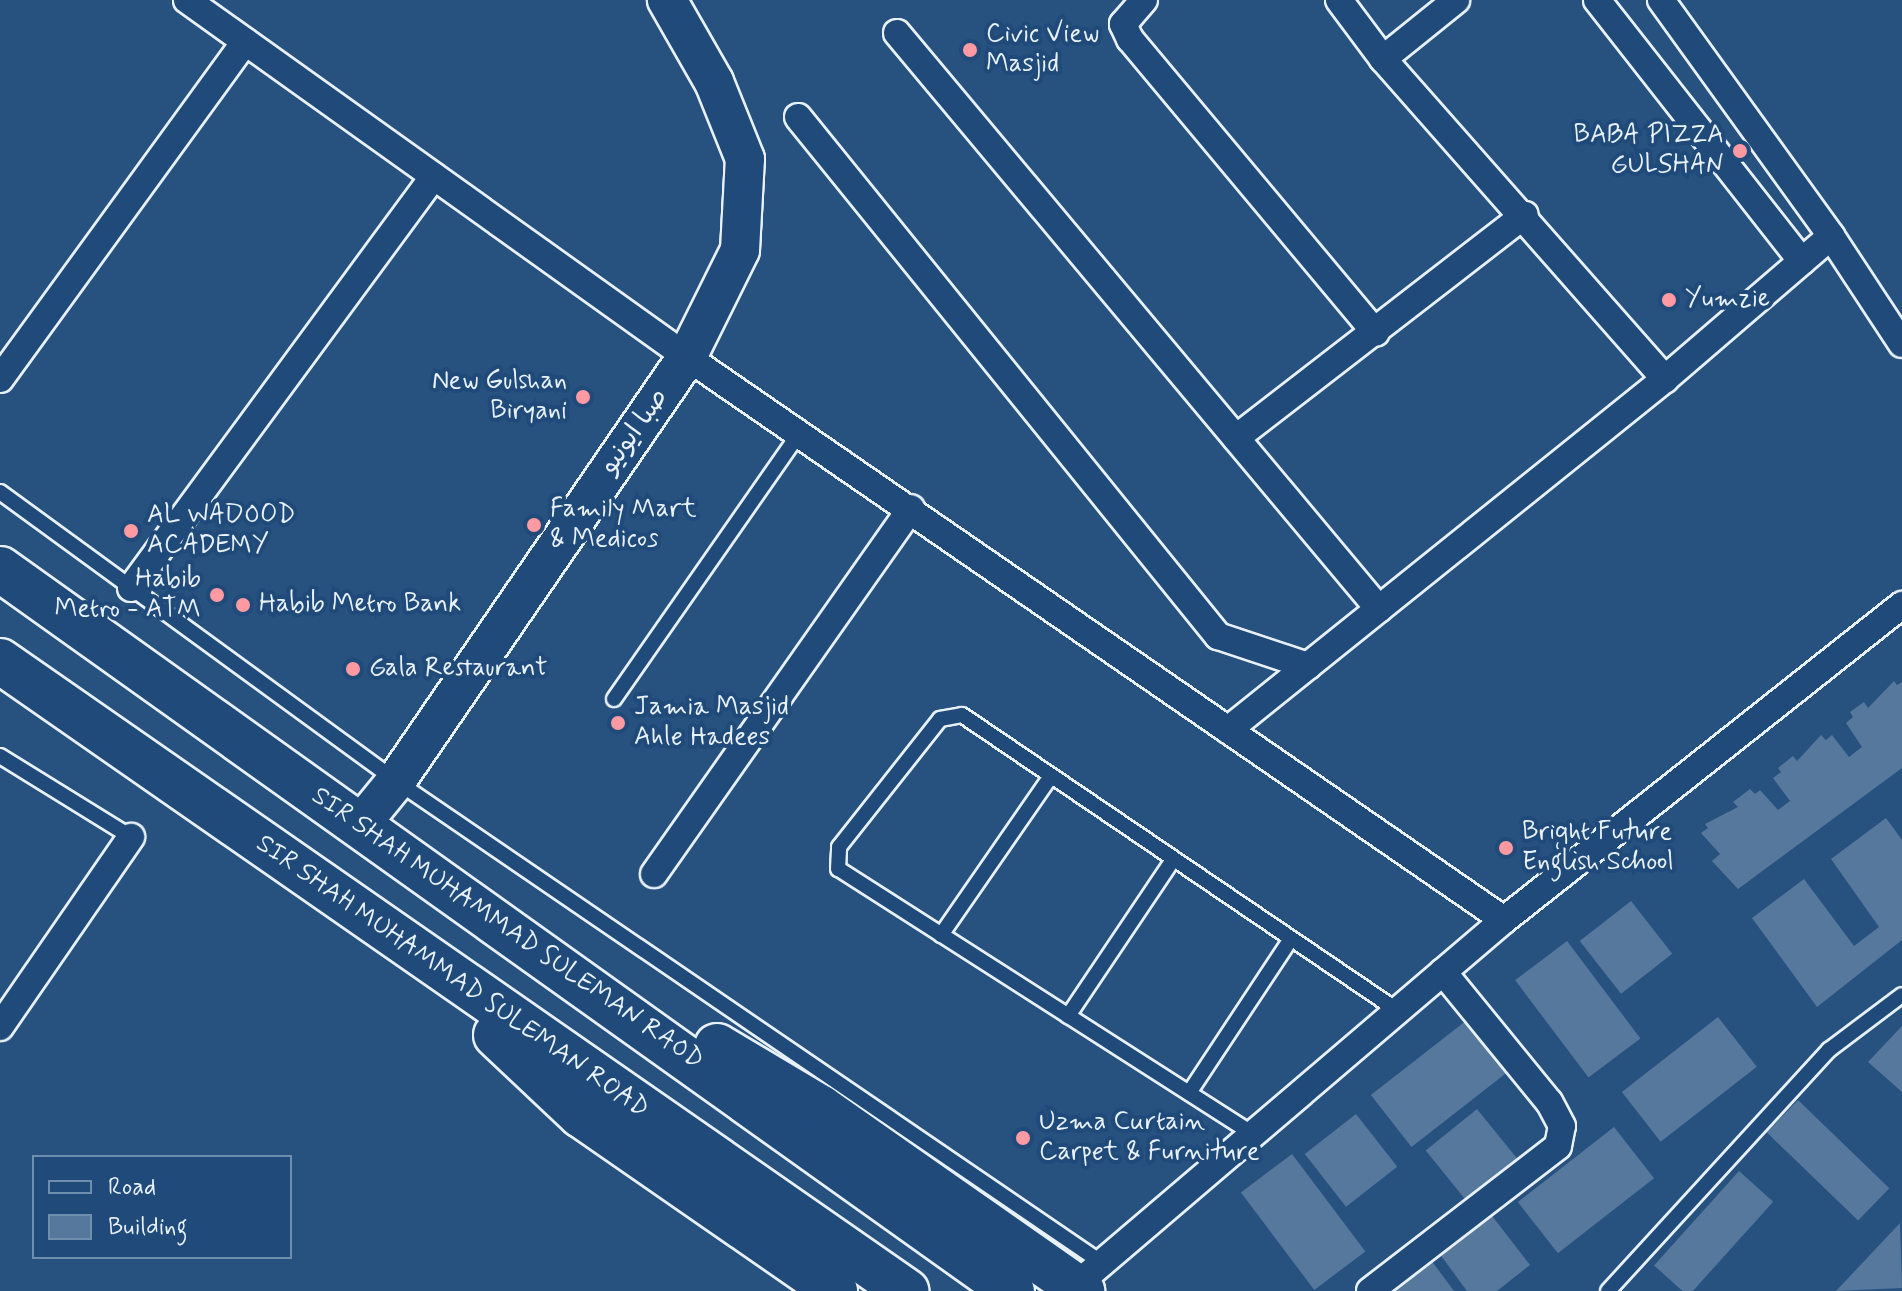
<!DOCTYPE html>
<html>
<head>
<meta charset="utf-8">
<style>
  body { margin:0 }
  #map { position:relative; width:1902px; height:1291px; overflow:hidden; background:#27517f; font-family:Mynerve,"Playpen Sans Arabic",sans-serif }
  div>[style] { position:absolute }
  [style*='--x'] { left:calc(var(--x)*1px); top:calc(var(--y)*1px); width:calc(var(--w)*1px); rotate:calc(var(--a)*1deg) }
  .building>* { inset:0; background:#57789d; transform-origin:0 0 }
  .roads { filter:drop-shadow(2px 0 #e8f1f8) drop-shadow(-2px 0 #e8f1f8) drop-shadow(0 2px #e8f1f8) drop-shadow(0 -2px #e8f1f8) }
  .lane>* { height:14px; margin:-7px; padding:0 7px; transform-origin:7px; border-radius:7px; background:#1f4a7a }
  .street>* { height:26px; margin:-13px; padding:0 13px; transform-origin:13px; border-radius:13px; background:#1f4a7a }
  .secondary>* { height:38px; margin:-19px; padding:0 19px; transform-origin:19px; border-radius:19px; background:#1f4a7a }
  .highway>* { height:44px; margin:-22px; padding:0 22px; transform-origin:22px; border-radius:22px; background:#1f4a7a }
  .dots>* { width:22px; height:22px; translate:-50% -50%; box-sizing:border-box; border:4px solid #1f4a7a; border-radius:50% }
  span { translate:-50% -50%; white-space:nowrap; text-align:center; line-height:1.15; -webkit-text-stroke:8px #1f4a7a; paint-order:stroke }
  .poi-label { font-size:26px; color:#e8f1f8 }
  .left { translate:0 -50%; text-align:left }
  .right { translate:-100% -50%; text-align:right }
  .street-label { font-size:26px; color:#e8f1f8 }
  .legend { position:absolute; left:32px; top:1155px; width:260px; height:104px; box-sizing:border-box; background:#1f4a7a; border:2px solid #6f8dac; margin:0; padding:10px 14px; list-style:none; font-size:24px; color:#e8f1f8 }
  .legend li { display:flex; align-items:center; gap:16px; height:40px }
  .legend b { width:40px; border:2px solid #6f8dac }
</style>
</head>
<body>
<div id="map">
  <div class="building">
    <div style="clip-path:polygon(1894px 681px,1897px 685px,1902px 682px,1902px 768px,1738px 889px,1712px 861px,1720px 854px,1701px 833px,1708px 828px,1705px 824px,1738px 807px,1733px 802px,1750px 789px,1755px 794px,1760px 790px,1778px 810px,1790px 801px,1773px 778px,1781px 772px,1778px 768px,1793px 756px,1797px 761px,1821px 735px,1826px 740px,1832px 735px,1849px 757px,1862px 747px,1846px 723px,1853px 717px,1850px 712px,1864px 702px,1868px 708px)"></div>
    <div style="clip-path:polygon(1886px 818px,1902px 840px,1902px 940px,1817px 1007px,1752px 918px,1804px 879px,1854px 946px,1879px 927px,1831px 859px)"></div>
    <div style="left:1631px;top:901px;width:67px;height:65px;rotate:52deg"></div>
    <div style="left:1567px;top:941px;width:122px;height:65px;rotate:53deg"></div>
    <div style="left:1718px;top:1017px;width:63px;height:122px;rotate:52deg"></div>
    <div style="left:1467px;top:1020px;width:66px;height:122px;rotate:52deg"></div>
    <div style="clip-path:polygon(1902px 1026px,1902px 1092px,1868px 1062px)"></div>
    <div style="left:1798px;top:1100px;width:127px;height:45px;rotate:44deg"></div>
    <div style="left:1477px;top:1109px;width:63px;height:66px;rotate:51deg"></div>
    <div style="left:1356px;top:1114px;width:67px;height:65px;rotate:52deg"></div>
    <div style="left:1614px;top:1127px;width:65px;height:122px;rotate:52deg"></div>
    <div style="left:1292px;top:1154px;width:122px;height:64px;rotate:53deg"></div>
    <div style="left:1739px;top:1171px;width:46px;height:127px;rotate:42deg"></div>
    <div style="clip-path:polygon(1489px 1212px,1530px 1265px,1497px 1291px,1467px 1291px,1439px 1253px)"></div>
    <div style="clip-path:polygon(1900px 1223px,1902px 1288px,1836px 1291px)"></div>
    <div style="clip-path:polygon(1425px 1252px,1454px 1291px,1377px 1291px)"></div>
  </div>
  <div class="roads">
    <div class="lane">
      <div style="--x:0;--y:492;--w:490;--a:36.1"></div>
      <div style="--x:396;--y:781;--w:855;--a:34.32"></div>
      <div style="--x:614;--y:699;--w:323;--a:-55.1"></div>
      <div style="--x:0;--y:756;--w:154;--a:31.7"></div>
      <div style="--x:941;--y:935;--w:193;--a:-55.3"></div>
      <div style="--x:1068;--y:1016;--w:188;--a:-56.1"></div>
      <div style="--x:1189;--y:1093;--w:185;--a:-56.5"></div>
      <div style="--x:1253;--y:1134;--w:492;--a:-147.4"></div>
      <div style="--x:838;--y:869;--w:22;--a:-87"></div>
      <div style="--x:839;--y:847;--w:163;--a:-51.7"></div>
      <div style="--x:940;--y:719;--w:22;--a:-10"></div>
      <div style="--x:962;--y:715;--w:527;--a:34.17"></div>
      <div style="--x:1608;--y:1291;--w:327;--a:-47.5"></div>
      <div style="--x:1829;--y:1050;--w:91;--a:-37"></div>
    </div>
    <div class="street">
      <div style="--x:187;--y:0;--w:614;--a:35.53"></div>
      <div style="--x:687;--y:357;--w:992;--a:34.57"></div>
      <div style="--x:1144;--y:0;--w:32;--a:131"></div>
      <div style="--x:1123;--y:24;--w:17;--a:65"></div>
      <div style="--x:1130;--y:39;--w:383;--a:50.1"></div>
      <div style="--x:1339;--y:0;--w:74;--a:53.3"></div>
      <div style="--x:1383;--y:59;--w:427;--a:48.6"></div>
      <div style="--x:1597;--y:0;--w:332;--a:51.9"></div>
      <div style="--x:1661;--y:0;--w:291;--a:54.2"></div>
      <div style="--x:1831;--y:236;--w:129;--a:56.7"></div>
      <div style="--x:897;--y:33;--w:751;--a:50.08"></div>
      <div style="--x:1383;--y:59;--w:94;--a:-38.9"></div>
      <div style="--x:798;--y:117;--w:668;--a:51.02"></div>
      <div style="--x:1218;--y:636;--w:95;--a:18.4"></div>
      <div style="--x:0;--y:379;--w:417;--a:-54"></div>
      <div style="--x:1236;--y:438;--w:365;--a:-37.7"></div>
      <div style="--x:131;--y:588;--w:511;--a:-53.67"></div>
      <div style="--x:1228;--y:730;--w:561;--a:-38.77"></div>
      <div style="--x:1665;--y:379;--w:219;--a:-40.7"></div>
      <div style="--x:654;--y:874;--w:447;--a:-54.9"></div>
      <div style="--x:0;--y:1027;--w:231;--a:-55.4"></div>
      <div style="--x:1075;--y:1286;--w:564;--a:-40.47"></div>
      <div style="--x:1504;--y:920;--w:508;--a:-38.36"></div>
      <div style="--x:1370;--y:1291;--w:237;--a:-37.6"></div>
      <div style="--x:1558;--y:1146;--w:20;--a:-79"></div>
      <div style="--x:1562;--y:1126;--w:27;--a:-118"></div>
      <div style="--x:1549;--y:1102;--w:168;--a:-129.2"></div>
    </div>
    <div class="secondary">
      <div style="--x:360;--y:825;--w:57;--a:-50.7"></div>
      <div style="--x:396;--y:781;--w:514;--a:-55.54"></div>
      <div style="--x:687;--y:357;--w:119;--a:-63.6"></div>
      <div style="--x:740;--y:250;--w:91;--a:-86.9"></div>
      <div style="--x:745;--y:159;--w:83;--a:-111.9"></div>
      <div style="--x:714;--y:82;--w:95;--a:-119.8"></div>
    </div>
    <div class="highway">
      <div style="--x:0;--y:569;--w:1243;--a:35.51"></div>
      <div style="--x:0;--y:661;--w:1104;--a:34.81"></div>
      <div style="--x:496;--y:1035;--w:117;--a:43.3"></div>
      <div style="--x:581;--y:1115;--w:309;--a:34.7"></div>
      <div style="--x:717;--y:1046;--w:121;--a:30.8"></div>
      <div style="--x:821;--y:1108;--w:319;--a:35"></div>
    </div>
  </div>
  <div class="dots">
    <div style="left:970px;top:50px;background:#ff9aa2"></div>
    <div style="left:1740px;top:151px;background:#ff9aa2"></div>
    <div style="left:1669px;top:300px;background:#ff9aa2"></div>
    <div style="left:583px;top:397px;background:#ff9aa2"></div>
    <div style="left:534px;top:525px;background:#ff9aa2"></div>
    <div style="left:131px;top:531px;background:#ff9aa2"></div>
    <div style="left:217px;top:595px;background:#ff9aa2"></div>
    <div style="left:243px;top:605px;background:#ff9aa2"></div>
    <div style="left:353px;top:669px;background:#ff9aa2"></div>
    <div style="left:618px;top:723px;background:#ff9aa2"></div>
    <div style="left:1506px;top:848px;background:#ff9aa2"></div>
    <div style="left:1023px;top:1138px;background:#ff9aa2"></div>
  </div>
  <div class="poi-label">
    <span class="left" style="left:986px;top:50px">Civic View<br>Masjid</span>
    <span class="right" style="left:1724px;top:151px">BABA PIZZA<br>GULSHAN</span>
    <span class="left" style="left:1685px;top:300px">Yumzie</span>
    <span class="right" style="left:567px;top:397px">New Gulshan<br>Biryani</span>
    <span class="left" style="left:550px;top:525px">Family Mart<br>&amp; Medicos</span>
    <span class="left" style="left:147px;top:531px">AL WADOOD<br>ACADEMY</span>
    <span class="right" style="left:201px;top:595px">Habib<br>Metro - ATM</span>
    <span class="left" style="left:259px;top:605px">Habib Metro Bank</span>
    <span class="left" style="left:369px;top:669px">Gala Restaurant</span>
    <span class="left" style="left:634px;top:723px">Jamia Masjid<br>Ahle Hadees</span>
    <span class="left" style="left:1522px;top:848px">Bright Future<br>English School</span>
    <span class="left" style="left:1039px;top:1138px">Uzma Curtain<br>Carpet &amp; Furniture</span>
  </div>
  <div class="street-label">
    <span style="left:635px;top:432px;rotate:-55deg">صبا ایونیو</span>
    <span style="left:507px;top:929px;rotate:35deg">SIR SHAH MUHAMMAD SULEMAN RAOD</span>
    <span style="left:452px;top:977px;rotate:35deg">SIR SHAH MUHAMMAD SULEMAN ROAD</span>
  </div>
  <ul class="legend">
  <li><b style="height:10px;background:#1f4a7a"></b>Road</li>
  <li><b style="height:22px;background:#57789d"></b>Building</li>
  </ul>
</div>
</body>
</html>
